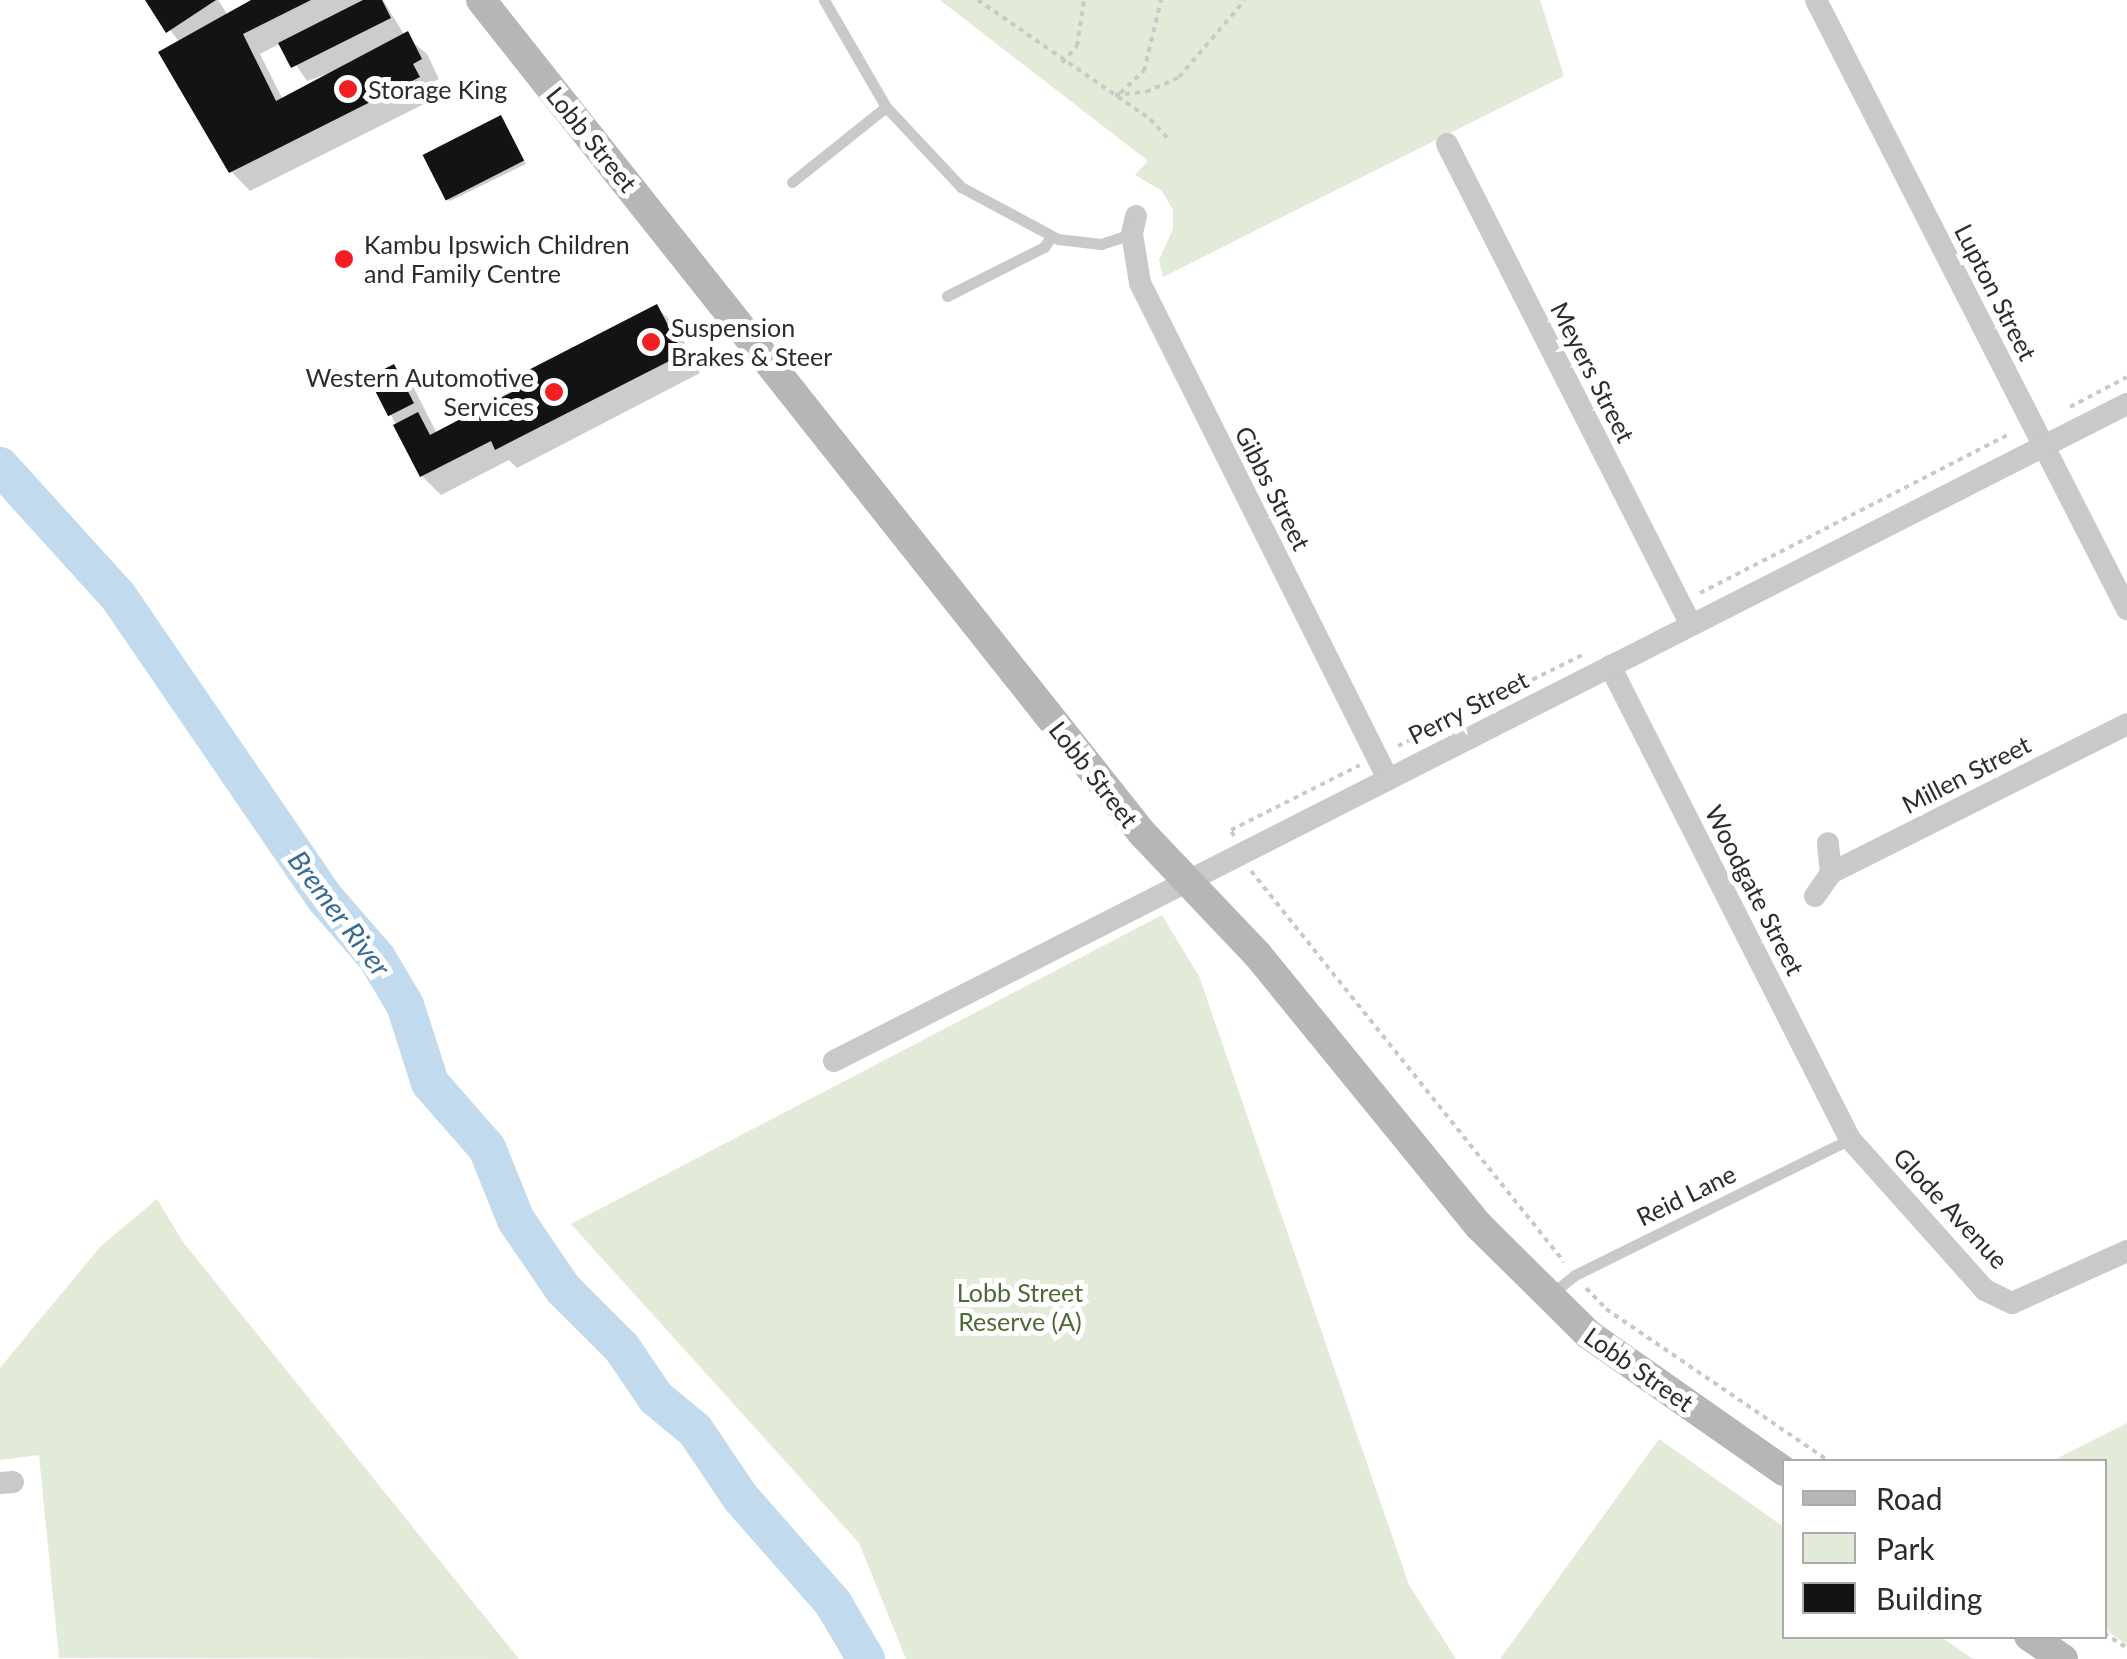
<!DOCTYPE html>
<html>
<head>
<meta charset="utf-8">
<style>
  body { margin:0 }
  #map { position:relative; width:2127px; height:1659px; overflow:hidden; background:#fff; font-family:Lato,sans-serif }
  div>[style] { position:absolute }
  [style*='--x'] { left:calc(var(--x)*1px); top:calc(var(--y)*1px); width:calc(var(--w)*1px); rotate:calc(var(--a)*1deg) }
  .green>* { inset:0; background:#e1ebd7 }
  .shadow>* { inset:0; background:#0003 }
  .river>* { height:38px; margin:-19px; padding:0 19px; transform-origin:19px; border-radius:19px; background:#c1daed }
  .building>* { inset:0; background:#131313; transform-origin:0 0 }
  .path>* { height:4px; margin-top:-2px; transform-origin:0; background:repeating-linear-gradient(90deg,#c9c9c9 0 5px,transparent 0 10px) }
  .service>* { height:11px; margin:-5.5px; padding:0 5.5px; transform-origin:5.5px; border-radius:5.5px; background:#c9c9c9 }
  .minor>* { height:22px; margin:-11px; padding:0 11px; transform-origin:11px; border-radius:11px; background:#c9c9c9 }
  .secondary>* { height:30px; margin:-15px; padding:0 15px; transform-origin:15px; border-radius:15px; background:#b6b6b6 }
  .dots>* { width:28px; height:28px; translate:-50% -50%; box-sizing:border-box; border:5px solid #fff; border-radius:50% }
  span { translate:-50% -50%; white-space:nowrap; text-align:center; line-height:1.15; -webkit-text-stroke:10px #fff; paint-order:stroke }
  .poi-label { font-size:25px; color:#2c2c2c }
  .left { translate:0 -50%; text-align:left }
  .right { translate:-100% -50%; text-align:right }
  .street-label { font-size:25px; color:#2c2c2c }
  .park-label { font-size:25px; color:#4c6a37 }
  .water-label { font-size:28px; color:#356a92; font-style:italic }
  .legend { position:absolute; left:1782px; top:1459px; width:325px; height:180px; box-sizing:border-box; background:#fff; border:2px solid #ababab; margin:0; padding:12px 18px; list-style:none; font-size:30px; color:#2c2c2c }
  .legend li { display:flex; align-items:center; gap:20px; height:50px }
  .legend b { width:50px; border:2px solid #ababab }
</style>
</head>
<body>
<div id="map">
  <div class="green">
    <div style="clip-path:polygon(940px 0,1540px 0,1564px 76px,1163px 277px,1159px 260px,1173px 229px,1173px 210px,1162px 191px,1135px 175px,1148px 161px)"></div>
    <div style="clip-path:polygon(1162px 915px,1199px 976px,1409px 1585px,1456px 1659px,906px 1659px,859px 1543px,571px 1224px)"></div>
    <div style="clip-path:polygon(157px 1199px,183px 1242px,519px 1659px,59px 1658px,39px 1455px,0 1460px,0 1368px,100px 1247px)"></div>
    <div style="clip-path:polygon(2127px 1423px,2127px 1645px,2105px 1629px,2104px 1462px,2052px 1461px)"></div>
    <div style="clip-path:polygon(1659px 1439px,1784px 1527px,1784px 1636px,1941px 1637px,1973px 1659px,1500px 1659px)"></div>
  </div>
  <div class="shadow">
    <div style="clip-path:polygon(evenodd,148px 0,218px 0,229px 17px,261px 0,383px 0,405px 36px,427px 54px,439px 79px,431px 83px,438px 97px,250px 191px,231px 171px,180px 43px,148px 0,281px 43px,307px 81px,344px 68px,283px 100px,260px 54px,281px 43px)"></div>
    <div style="clip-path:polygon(501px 118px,526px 164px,450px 201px,446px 198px)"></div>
    <div style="clip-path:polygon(656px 307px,676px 326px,700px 373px,517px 468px,509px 460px,441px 495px,422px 476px,391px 415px,393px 367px,413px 386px,437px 434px)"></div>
  </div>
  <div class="river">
    <div style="--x:0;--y:466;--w:176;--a:47.8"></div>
    <div style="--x:118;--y:596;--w:365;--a:55.6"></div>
    <div style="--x:324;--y:897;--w:81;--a:49"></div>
    <div style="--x:377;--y:958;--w:55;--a:59.2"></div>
    <div style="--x:405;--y:1005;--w:82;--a:72.2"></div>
    <div style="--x:430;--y:1083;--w:86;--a:48.8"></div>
    <div style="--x:487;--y:1148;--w:78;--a:68.1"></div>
    <div style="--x:516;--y:1220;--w:83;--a:55.7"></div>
    <div style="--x:563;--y:1289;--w:83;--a:45"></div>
    <div style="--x:622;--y:1348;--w:60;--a:55.8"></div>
    <div style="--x:656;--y:1398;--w:50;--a:39.4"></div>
    <div style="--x:695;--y:1430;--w:81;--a:56.1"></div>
    <div style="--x:740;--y:1497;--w:141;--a:48.7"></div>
    <div style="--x:833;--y:1603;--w:65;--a:59.5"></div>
  </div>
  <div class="building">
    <div style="clip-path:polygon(145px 0,216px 0,166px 33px)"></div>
    <div style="clip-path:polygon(251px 0,311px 0,243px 34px,276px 101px,408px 31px,422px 59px,413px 64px,420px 77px,229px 173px,158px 52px)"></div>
    <div style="clip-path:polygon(363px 0,382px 0,391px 18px,291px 68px,278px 43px)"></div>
    <div style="left:501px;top:115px;width:51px;height:88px;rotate:63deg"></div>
    <div style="clip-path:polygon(657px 304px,683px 354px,495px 450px,491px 441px,420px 477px,393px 425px,418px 412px,430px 435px,514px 391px,509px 380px)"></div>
    <div style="left:394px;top:364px;width:44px;height:29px;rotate:63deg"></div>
  </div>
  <div class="path">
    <div style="--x:978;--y:0;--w:209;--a:34.7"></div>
    <div style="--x:1150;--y:119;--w:26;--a:47"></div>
    <div style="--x:1062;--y:63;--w:23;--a:-49"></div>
    <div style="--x:1077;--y:46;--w:47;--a:-81.3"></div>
    <div style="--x:1120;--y:93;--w:33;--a:-43"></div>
    <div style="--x:1144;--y:71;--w:73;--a:-76.5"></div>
    <div style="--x:1115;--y:95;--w:31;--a:-6"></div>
    <div style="--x:1146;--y:92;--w:36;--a:-24"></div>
    <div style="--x:1179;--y:77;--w:101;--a:-49.4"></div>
    <div style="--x:2070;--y:407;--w:64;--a:-27.8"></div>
    <div style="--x:1700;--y:593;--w:350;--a:-27.2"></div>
    <div style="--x:1398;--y:746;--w:210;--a:-26.3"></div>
    <div style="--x:1234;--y:836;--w:7;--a:-117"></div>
    <div style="--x:1231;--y:830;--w:144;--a:-26.7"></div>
    <div style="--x:1251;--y:871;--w:501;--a:51.32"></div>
    <div style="--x:1586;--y:1288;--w:29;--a:46"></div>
    <div style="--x:1606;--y:1309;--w:271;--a:34.3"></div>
    <div style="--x:2104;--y:1633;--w:27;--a:33"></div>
  </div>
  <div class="service">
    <div style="--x:824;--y:0;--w:124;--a:59.9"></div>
    <div style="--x:886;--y:107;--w:110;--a:46.8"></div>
    <div style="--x:961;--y:187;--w:110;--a:28.2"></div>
    <div style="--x:1058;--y:239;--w:43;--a:6.6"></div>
    <div style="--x:1101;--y:244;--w:33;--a:-18"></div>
    <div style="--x:792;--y:182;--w:120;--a:-38.6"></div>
    <div style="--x:947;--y:296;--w:109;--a:-26.8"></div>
    <div style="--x:1044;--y:247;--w:12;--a:-55"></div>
    <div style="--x:1549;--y:1296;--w:33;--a:-39"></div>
    <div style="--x:1575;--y:1275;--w:307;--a:-26.3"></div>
  </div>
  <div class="minor">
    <div style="--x:1816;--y:0;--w:684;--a:62.95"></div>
    <div style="--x:1447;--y:144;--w:539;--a:63.1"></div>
    <div style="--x:1136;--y:216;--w:18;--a:103"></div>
    <div style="--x:1132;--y:234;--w:50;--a:80.7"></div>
    <div style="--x:1140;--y:283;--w:555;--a:63.43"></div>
    <div style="--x:1610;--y:666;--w:530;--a:63.1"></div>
    <div style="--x:1850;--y:1139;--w:203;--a:48.2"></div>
    <div style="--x:1985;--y:1290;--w:30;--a:26"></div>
    <div style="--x:2012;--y:1303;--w:126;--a:-24.3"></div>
    <div style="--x:1831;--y:873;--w:331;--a:-26.7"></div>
    <div style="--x:1815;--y:896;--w:28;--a:-55"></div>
    <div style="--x:1831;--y:873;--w:30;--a:-96"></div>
    <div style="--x:834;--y:1061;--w:1450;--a:-26.94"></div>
    <div style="--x:0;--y:1483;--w:13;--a:-4"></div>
  </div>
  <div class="secondary">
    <div style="--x:481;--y:0;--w:1063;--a:51.57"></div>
    <div style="--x:1142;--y:833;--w:167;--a:46.5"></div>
    <div style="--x:1257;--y:954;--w:350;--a:50.8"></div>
    <div style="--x:1478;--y:1225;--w:155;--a:44.7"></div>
    <div style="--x:1588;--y:1334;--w:239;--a:35"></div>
    <div style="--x:2029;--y:1636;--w:41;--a:34.1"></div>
  </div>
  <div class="dots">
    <div style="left:348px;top:89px;background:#f11f24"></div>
    <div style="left:344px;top:259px;background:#f11f24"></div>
    <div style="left:651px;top:342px;background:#f11f24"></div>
    <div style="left:554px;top:392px;background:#f11f24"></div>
  </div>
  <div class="poi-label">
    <span class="left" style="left:368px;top:89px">Storage King</span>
    <span class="left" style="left:364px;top:259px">Kambu Ipswich Children<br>and Family Centre</span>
    <span class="left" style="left:671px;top:342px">Suspension<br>Brakes &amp; Steer</span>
    <span class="right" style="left:534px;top:392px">Western Automotive<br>Services</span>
  </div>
  <div class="street-label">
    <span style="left:592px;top:139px;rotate:51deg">Lobb Street</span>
    <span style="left:1996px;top:292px;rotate:63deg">Lupton Street</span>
    <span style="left:1593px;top:372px;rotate:63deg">Meyers Street</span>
    <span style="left:1273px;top:488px;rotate:63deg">Gibbs Street</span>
    <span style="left:1468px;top:707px;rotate:-27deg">Perry Street</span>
    <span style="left:1094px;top:774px;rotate:52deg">Lobb Street</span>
    <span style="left:1966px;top:774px;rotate:-27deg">Millen Street</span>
    <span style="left:1755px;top:890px;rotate:63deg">Woodgate Street</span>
    <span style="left:1686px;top:1195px;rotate:-26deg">Reid Lane</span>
    <span style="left:1951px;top:1208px;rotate:47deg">Glode Avenue</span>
    <span style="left:1639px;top:1369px;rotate:35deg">Lobb Street</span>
  </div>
  <div class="park-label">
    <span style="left:1020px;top:1307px">Lobb Street<br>Reserve (A)</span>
  </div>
  <div class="water-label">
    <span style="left:340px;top:913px;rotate:53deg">Bremer River</span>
  </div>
  <ul class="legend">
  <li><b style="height:12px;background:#b6b6b6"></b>Road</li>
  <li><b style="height:28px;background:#e1ebd7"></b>Park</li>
  <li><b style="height:28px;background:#131313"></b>Building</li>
  </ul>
</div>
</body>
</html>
